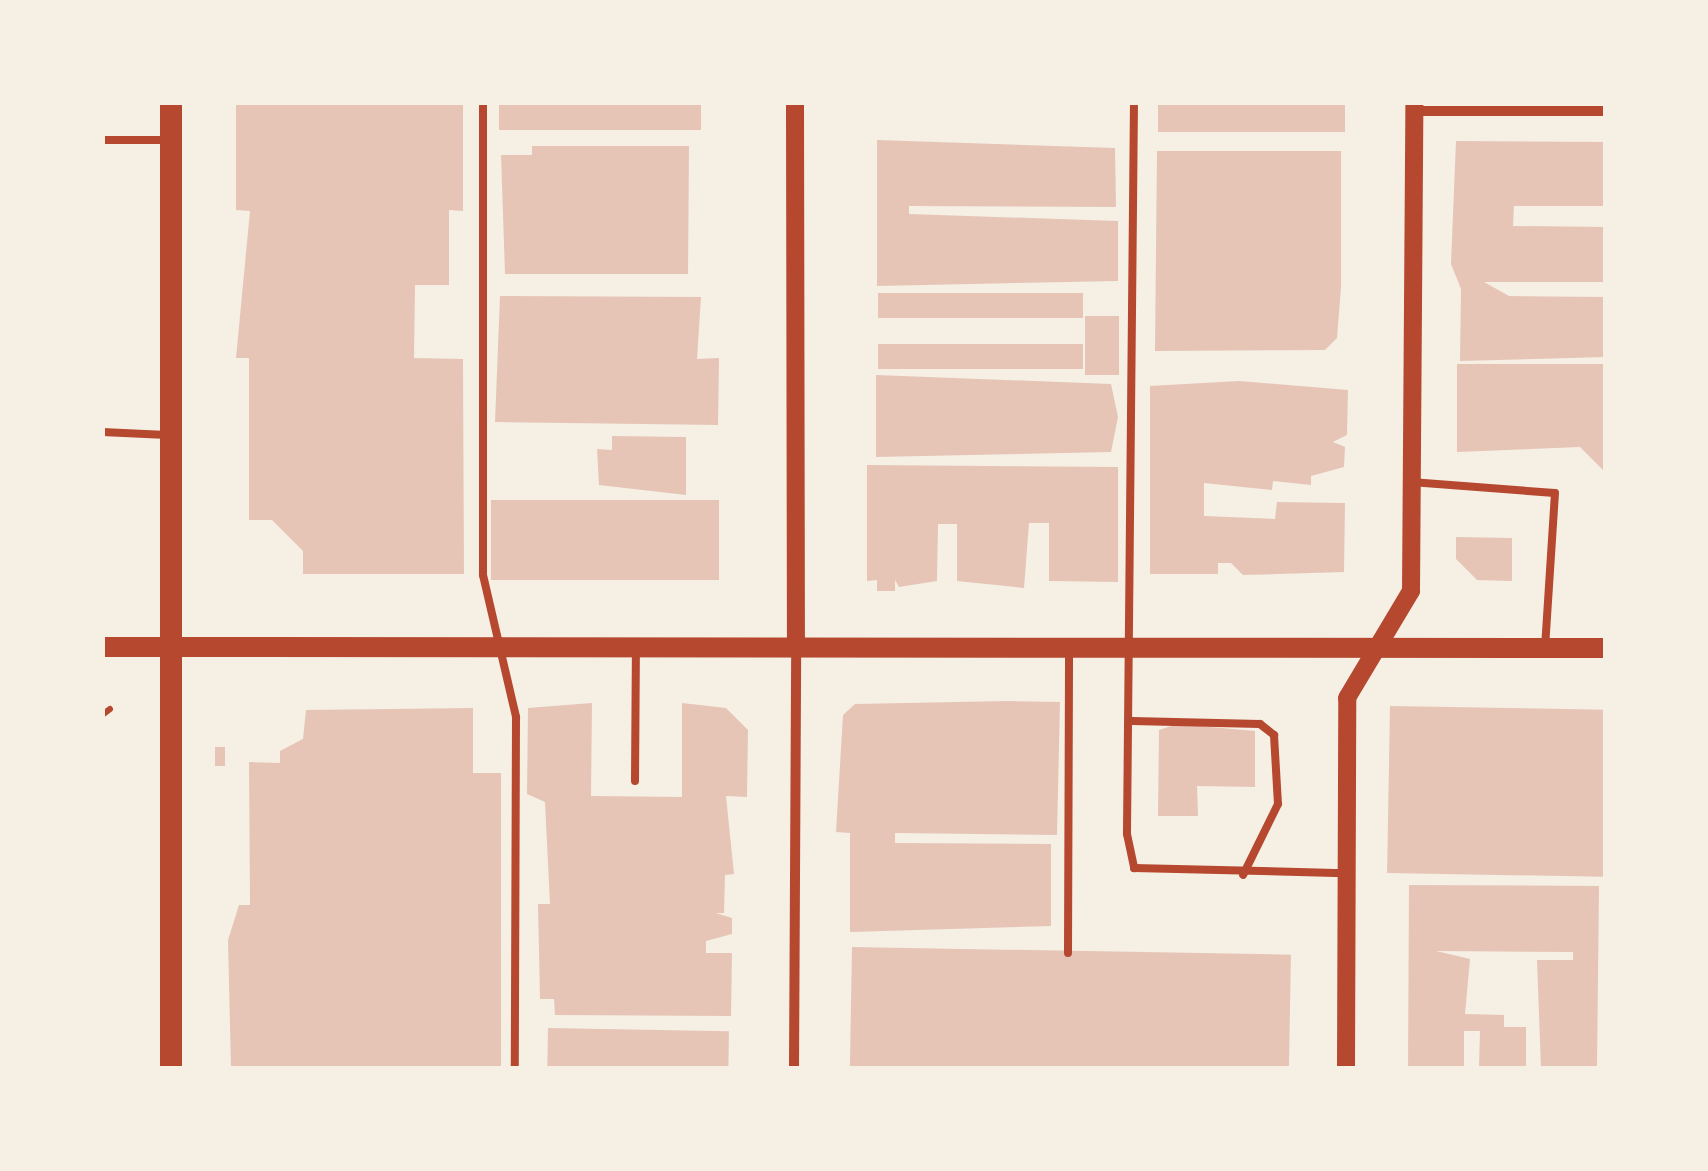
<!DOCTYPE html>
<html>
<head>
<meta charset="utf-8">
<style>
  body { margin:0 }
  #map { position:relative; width:1708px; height:1171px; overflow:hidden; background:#f6efe4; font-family:"Roboto Condensed",sans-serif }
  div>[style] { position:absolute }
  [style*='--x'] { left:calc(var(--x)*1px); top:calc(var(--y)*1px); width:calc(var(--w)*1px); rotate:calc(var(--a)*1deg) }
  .building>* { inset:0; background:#e6c5b7; transform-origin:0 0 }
  .path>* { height:6px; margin:-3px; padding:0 3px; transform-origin:3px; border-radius:3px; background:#b5482f }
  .service>* { height:8px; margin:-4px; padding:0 4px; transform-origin:4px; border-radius:4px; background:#b5482f }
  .minor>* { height:10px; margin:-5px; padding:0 5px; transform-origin:5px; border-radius:5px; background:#b5482f }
  .tertiary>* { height:18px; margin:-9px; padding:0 9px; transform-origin:9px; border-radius:9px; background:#b5482f }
  .secondary>* { height:20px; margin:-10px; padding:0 10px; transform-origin:10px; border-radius:10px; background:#b5482f }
  .primary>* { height:22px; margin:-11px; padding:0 11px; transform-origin:11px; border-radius:11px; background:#b5482f }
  span { translate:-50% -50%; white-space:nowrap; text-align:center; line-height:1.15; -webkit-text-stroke:8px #f6efe4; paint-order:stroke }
  .frame { position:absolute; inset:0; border:105px solid #f6efe4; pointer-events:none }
</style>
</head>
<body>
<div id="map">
  <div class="building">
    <div style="clip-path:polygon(236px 102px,463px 102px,463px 211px,449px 210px,449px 285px,415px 285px,414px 358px,463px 359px,464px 574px,303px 574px,303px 551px,272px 520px,249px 520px,249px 358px,236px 358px,250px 211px,236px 210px)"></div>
    <div style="left:499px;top:102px;width:202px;height:28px"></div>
    <div style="left:1158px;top:102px;width:187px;height:30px"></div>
    <div style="clip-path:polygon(877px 140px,1115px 148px,1116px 207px,909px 206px,909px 214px,1118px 221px,1118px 281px,877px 286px)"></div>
    <div style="clip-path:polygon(1456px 141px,1606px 142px,1606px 206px,1514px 206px,1513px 226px,1606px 227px,1606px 282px,1484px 282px,1509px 296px,1606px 297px,1606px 357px,1460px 361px,1461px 289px,1451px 264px)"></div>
    <div style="clip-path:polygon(532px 146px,689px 146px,688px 274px,505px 274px,501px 155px,532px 155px)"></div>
    <div style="clip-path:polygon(1157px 151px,1341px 151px,1341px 287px,1337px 338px,1325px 350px,1155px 351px)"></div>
    <div style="left:878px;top:293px;width:205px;height:25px"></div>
    <div style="clip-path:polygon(500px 296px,701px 297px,697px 359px,719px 358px,718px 425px,495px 422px)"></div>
    <div style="left:1085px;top:316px;width:34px;height:59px"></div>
    <div style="left:878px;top:344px;width:205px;height:25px"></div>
    <div style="clip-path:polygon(1457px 364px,1606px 364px,1606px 473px,1580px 447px,1457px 452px)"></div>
    <div style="clip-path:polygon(876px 375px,1111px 384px,1118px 417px,1111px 452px,876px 457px)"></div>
    <div style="clip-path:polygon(1239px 381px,1348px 390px,1347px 435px,1333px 442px,1345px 447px,1344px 467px,1311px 476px,1311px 485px,1273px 481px,1272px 490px,1204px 483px,1204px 516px,1275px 519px,1277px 502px,1345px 503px,1344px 572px,1243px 575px,1231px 563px,1218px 563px,1218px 574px,1150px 574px,1150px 386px)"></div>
    <div style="clip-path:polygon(612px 436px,686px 437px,686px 495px,599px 485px,597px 449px,612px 450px)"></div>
    <div style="clip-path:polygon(867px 465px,1118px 467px,1118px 582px,1049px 581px,1049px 523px,1029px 523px,1024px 588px,957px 581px,957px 524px,938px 524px,937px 581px,899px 587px,895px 580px,895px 591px,877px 591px,877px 580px,867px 581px)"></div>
    <div style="left:491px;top:500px;width:228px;height:80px"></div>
    <div style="clip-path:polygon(1456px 537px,1512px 538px,1512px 581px,1477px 580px,1456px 559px)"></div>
    <div style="clip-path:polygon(1008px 701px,1060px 702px,1057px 835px,895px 833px,895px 843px,1051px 844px,1051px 926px,850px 932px,850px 833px,836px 832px,843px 715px,855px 704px)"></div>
    <div style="clip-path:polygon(592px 703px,591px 796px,682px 797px,682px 703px,726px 708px,748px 730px,747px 797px,726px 796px,734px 874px,725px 875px,724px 913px,716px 913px,732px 918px,732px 934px,706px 941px,706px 953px,732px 953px,731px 1016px,555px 1015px,554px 999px,540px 999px,538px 904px,550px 904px,545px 802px,527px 794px,528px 708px)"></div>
    <div style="left:1390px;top:706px;width:216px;height:167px;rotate:1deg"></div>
    <div style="clip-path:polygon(473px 708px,473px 773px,501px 773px,501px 1068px,231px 1068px,228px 940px,239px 905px,250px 905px,249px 762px,280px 763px,280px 751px,303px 739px,306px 710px)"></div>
    <div style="clip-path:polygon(1177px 724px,1255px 731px,1255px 787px,1197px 786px,1198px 816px,1158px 816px,1159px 730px)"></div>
    <div style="left:215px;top:747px;width:10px;height:19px"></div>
    <div style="clip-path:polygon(1409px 885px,1599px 886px,1597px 1068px,1541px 1068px,1537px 960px,1573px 960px,1573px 952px,1436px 951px,1470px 959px,1465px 1014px,1504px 1015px,1504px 1027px,1526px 1027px,1526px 1068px,1479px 1068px,1480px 1031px,1464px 1031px,1464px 1068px,1408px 1068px)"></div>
    <div style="left:852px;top:947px;width:439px;height:121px;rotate:1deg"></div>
    <div style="left:548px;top:1028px;width:181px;height:40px;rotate:1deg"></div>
  </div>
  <div class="path">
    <div style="--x:102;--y:715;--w:10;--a:-37"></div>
  </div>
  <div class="service">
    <div style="--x:483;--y:102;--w:473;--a:90"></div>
    <div style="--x:483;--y:575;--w:146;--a:76.9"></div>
    <div style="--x:516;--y:717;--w:351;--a:90.2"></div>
    <div style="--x:1134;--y:102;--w:732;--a:90.55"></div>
    <div style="--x:1127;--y:834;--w:35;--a:78"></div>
    <div style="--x:1134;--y:868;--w:211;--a:1.4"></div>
    <div style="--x:102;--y:140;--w:65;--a:0"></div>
    <div style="--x:102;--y:432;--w:65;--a:2.6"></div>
    <div style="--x:1411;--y:482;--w:144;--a:4.4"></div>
    <div style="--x:1555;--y:493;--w:155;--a:93.7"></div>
    <div style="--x:1132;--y:721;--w:128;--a:1.3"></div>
    <div style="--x:1260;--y:724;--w:18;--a:38"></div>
    <div style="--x:1274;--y:735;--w:69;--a:86.7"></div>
    <div style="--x:1278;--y:804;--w:79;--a:116.2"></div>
    <div style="--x:635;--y:781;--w:130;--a:-89.6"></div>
    <div style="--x:1068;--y:953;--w:305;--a:-89.8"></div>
  </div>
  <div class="minor">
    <div style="--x:1414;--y:111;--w:192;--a:0"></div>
    <div style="--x:794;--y:1068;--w:420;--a:-89.7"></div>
  </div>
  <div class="tertiary">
    <div style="--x:795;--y:102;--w:546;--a:89.9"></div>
    <div style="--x:1346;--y:1068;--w:370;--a:-89.8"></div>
    <div style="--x:1347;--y:698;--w:125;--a:-59.1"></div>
    <div style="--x:1411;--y:591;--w:489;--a:-89.6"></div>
  </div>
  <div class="secondary">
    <div style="--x:102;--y:647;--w:1504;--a:0.04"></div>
  </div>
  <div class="primary">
    <div style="--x:171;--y:102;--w:966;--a:90"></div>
  </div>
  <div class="frame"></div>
</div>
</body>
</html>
